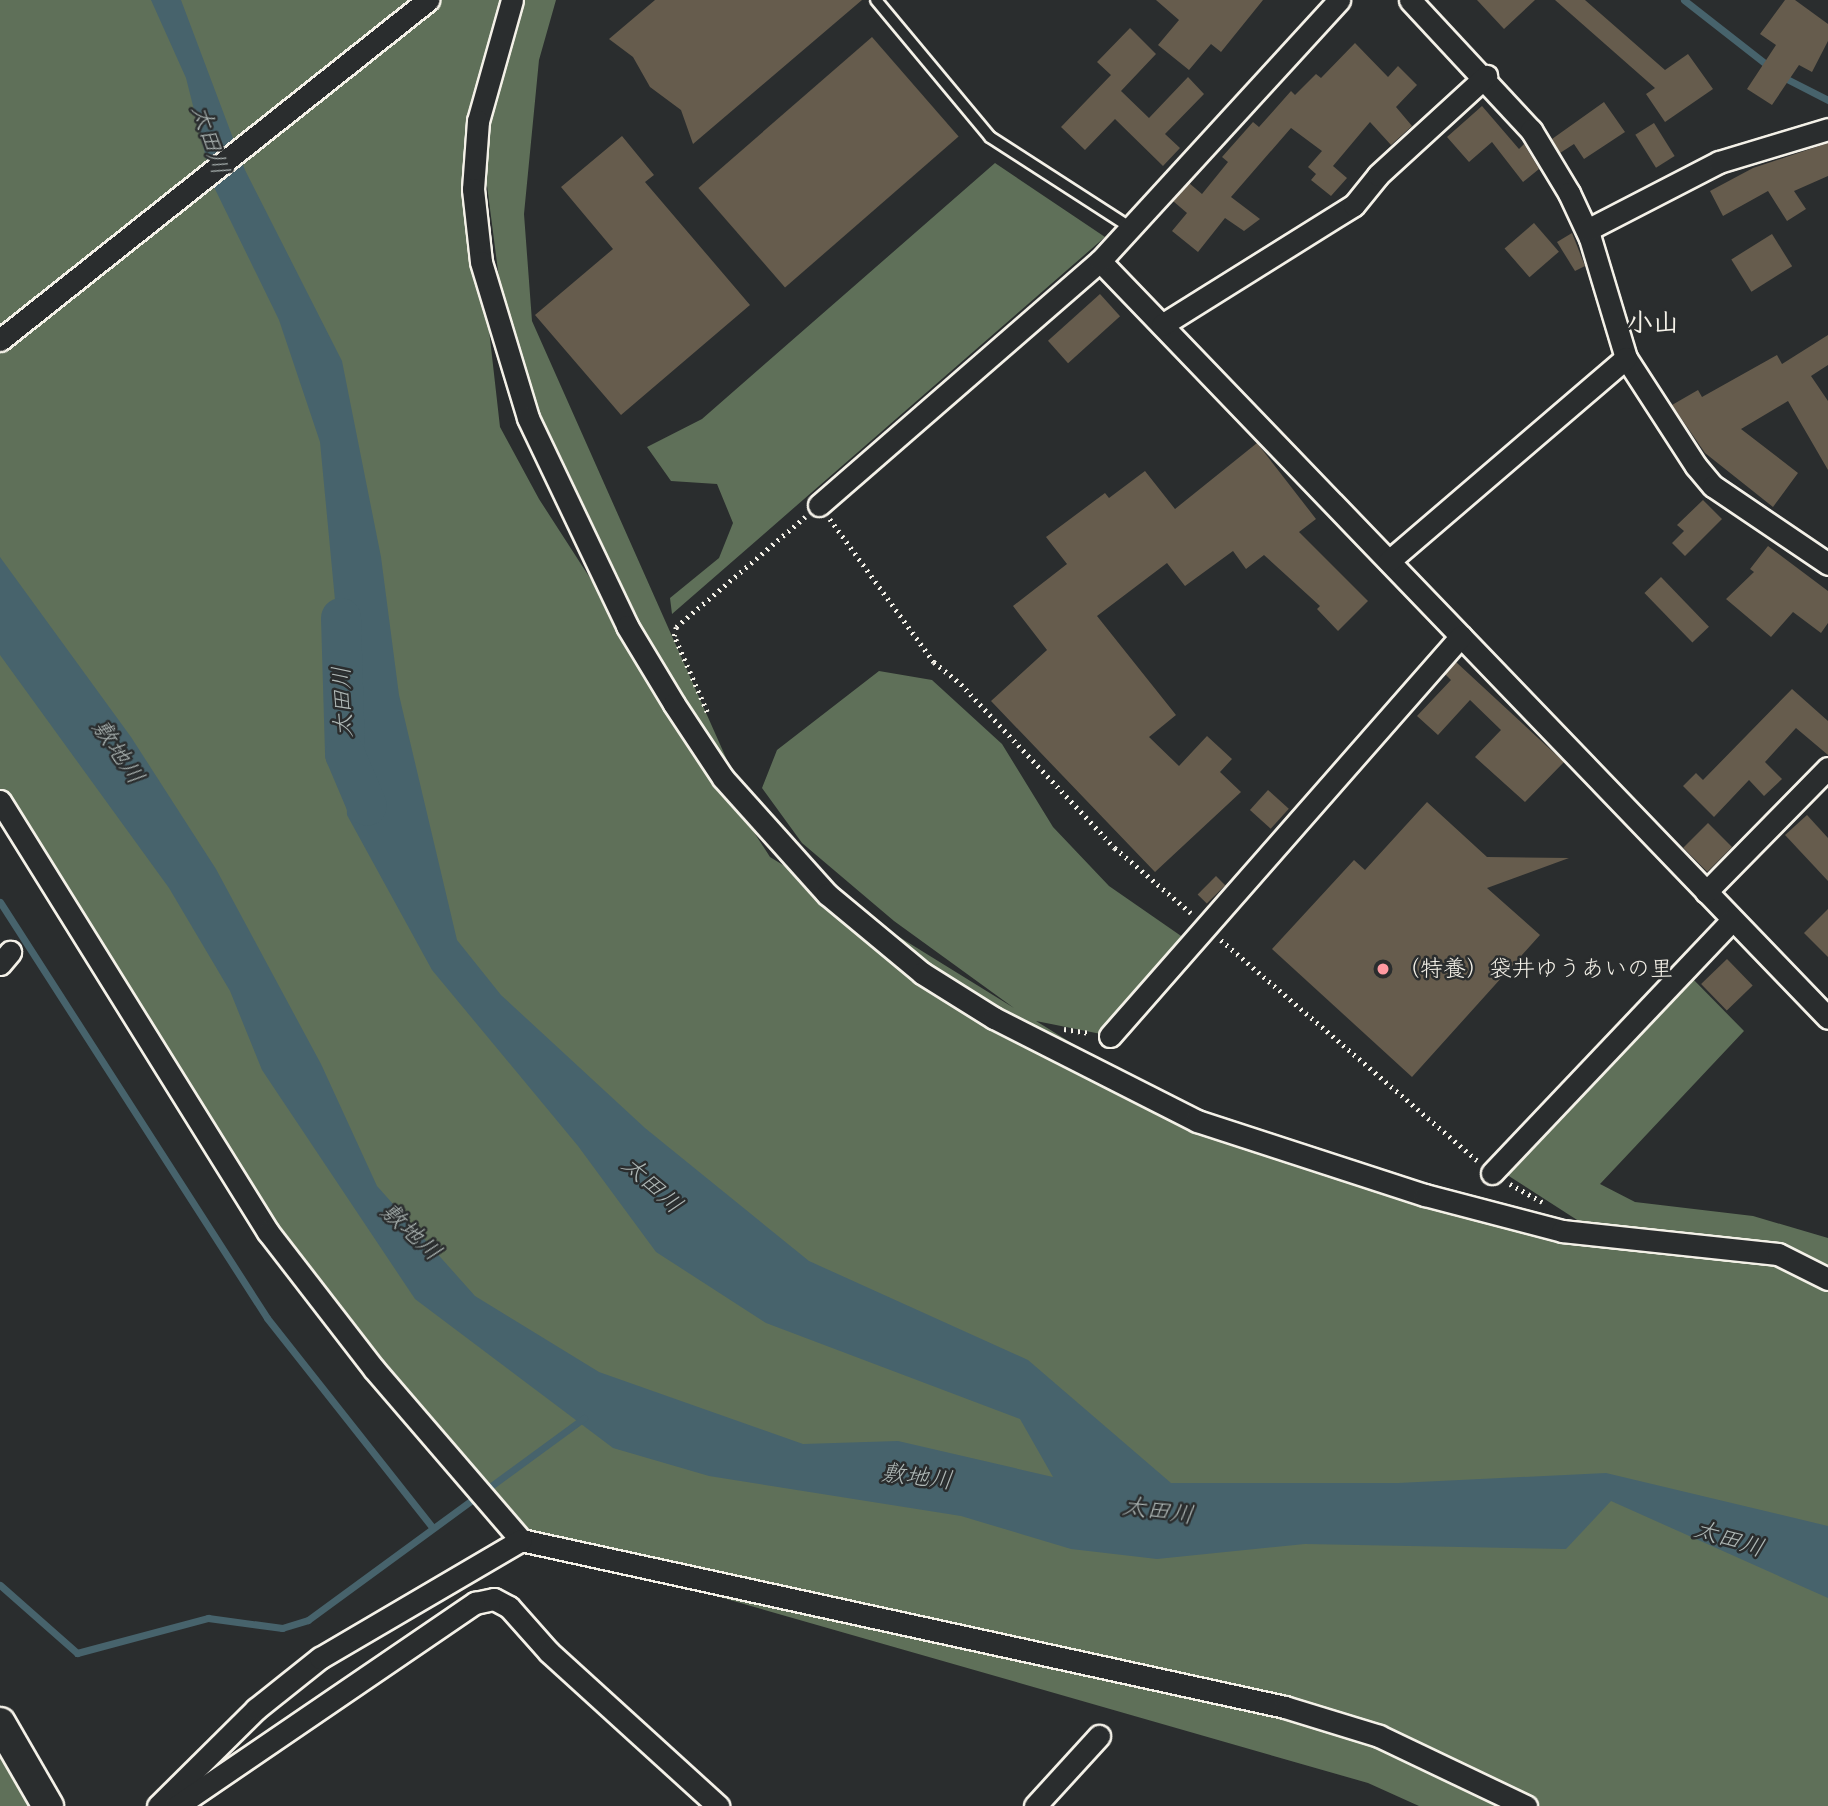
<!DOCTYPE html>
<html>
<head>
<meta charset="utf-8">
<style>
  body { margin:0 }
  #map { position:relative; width:1828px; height:1806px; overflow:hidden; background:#2a2d2e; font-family:"Comic Neue","Klee One",sans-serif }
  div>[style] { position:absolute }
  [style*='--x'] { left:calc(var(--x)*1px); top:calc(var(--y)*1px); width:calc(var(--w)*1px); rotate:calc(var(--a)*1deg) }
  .green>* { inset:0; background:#5f7059 }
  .water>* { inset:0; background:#47636c }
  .stream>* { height:7px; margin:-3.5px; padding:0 3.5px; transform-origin:3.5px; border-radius:3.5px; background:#47636c }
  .river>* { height:40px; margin:-20px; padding:0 20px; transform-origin:20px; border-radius:20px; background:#47636c }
  .building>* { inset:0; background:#665c4d; transform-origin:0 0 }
  .path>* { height:4.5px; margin-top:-2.25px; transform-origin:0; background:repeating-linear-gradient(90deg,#f4f1e8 0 2px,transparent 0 7px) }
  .roads { filter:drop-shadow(2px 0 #f4f1e8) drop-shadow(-2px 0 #f4f1e8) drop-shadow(0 2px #f4f1e8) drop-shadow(0 -2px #f4f1e8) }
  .lane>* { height:10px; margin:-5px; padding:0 5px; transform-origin:5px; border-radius:5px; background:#2a2d2e }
  .street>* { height:21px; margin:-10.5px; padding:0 10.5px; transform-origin:10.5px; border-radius:10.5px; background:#2a2d2e }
  .secondary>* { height:30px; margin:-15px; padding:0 15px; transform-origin:15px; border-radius:15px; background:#2a2d2e }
  .dots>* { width:19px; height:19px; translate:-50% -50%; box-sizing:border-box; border:4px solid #2a2d2e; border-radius:50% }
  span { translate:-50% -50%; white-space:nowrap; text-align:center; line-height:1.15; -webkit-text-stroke:5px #2a2d2e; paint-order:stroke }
  .poi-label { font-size:23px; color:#f4f1e8 }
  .left { translate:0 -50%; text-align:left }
  .water-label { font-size:24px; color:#afb8b6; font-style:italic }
  .quarter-label { font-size:26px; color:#f4f1e8; font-weight:700 }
</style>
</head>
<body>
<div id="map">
  <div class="green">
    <div style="clip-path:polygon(0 0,506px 0,498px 67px,524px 0,556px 0,539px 60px,524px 214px,532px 321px,731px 769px,642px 650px,510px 364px,485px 170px,478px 232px,500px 427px,539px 499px,770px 857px,1014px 1008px,894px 921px,802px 843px,762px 788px,777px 750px,879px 671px,932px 680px,1002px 744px,1053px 827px,1109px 886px,1184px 938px,1101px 1034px,1036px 1021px,1197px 1121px,1515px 1219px,1588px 1227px,1501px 1171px,1688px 974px,1744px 1031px,1600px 1184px,1635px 1202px,1753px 1216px,1828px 1238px,1828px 1806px,1419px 1806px,1368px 1783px,521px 1540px,277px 1244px,0 801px)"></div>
    <div style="clip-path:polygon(995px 163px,1105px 237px,672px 614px,670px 598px,719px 558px,733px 523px,717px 484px,671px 481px,647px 447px,702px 419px)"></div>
    <div style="clip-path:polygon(0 1728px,48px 1806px,0 1806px)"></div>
  </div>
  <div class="water">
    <div style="clip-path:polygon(151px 0,181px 0,245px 170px,342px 361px,381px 557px,399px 695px,457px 940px,501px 995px,645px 1128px,809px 1261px,1028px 1360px,1171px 1483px,1398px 1483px,1606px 1473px,1828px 1526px,1828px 1598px,1611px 1501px,1566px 1549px,1305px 1544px,1157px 1559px,1071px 1549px,961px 1516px,709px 1476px,613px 1448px,415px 1299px,262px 1070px,230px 991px,169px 888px,0 655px,0 557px,131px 737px,216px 869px,321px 1064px,377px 1186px,475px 1296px,599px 1372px,803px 1444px,898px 1441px,1053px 1477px,1020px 1419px,766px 1323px,656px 1252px,578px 1146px,432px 970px,347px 815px,342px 674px,320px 442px,279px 320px,213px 185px,186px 78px)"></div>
  </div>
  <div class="stream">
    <div style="--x:1684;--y:0;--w:110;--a:38"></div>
    <div style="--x:1781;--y:76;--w:53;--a:27.1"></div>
    <div style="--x:0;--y:902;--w:494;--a:57.3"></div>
    <div style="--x:267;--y:1318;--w:266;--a:51.7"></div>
    <div style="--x:0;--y:1585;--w:103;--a:41.4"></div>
    <div style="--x:77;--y:1653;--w:136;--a:-15"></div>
    <div style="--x:208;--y:1618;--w:75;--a:7.7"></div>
    <div style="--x:282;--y:1628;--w:27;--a:-17"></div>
    <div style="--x:308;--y:1620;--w:342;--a:-36.2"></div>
  </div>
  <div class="river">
    <div style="--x:341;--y:618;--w:136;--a:88.3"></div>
    <div style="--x:345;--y:754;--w:56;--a:67.1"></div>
  </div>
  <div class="building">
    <div style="clip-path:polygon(655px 0,862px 0,693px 144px,681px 110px,650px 87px,633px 57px,609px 39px)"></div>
    <div style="clip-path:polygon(1156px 0,1263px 0,1221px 52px,1211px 44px,1189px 70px,1158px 45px,1179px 20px)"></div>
    <div style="clip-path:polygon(1477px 0,1535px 0,1504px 29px)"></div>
    <div style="clip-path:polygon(1555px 0,1585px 0,1665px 70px,1688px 54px,1713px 89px,1665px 122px,1646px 94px,1655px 88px)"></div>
    <div style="clip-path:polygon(1785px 0,1795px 0,1828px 24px,1828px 41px,1812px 72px,1799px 65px,1772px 105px,1747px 89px,1776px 45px,1760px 34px)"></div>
    <div style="clip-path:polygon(1130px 28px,1156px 54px,1121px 91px,1149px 118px,1188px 77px,1204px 94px,1165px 134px,1180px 148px,1163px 166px,1115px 119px,1085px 150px,1061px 127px,1111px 75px,1097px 62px)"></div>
    <div style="left:872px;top:37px;width:132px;height:230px;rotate:49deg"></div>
    <div style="clip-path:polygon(1355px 43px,1388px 77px,1398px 66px,1417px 85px,1396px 107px,1412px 126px,1391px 145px,1370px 122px,1333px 166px,1347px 178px,1331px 196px,1311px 180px,1316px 174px,1308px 167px,1322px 151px,1291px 128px,1231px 197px,1260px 219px,1244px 231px,1225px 218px,1198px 252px,1172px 231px,1187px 213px,1173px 201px,1189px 183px,1202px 194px,1228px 162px,1222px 157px,1253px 122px,1259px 127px,1291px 91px,1295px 95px,1316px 74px,1321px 78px)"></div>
    <div style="clip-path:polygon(1604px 102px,1625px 132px,1584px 159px,1574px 144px,1560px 153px,1552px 139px)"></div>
    <div style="clip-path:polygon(1482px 106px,1519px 149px,1524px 144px,1539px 169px,1523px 182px,1492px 142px,1469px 162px,1447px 137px)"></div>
    <div style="left:1654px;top:123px;width:39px;height:22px;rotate:58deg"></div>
    <div style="clip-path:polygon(622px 136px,654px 175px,645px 182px,750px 305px,621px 415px,535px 315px,613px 249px,561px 187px)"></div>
    <div style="clip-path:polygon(1828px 143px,1828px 176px,1794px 191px,1806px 209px,1787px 221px,1768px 191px,1723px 216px,1710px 191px,1753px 168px)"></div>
    <div style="left:1534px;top:223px;width:38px;height:39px;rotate:49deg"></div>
    <div style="clip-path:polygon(1572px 233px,1585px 266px,1575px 271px,1557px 242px)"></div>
    <div style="left:1772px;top:234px;width:38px;height:48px;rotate:58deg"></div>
    <div style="left:1100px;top:294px;width:30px;height:70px;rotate:48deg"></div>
    <div style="clip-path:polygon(1828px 335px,1828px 365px,1811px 376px,1828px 401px,1828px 470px,1788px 401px,1741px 429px,1798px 473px,1773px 507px,1705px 453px,1672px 405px,1698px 390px,1702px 397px,1777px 355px,1782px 364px)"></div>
    <div style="clip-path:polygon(1257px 443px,1316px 519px,1299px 532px,1368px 601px,1338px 631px,1317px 609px,1320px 606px,1264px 555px,1246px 569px,1233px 551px,1185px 586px,1167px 563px,1097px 616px,1176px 715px,1149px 737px,1179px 766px,1207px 736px,1232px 759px,1220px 772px,1241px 792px,1155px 872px,991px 701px,1047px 650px,1013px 606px,1067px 564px,1046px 537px,1105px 493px,1109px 498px,1145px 471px,1175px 509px)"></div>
    <div style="clip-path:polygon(1703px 500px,1722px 519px,1685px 556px,1672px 543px,1684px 531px,1677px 525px)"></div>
    <div style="clip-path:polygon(1768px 546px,1828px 591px,1828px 623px,1821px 633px,1793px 612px,1771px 637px,1726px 599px,1754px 572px,1750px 569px)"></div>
    <div style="left:1661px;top:577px;width:69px;height:23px;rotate:46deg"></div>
    <div style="clip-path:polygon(1456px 662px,1564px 762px,1525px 802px,1475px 757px,1501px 730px,1470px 700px,1438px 735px,1417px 716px,1451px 680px,1445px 674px)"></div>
    <div style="clip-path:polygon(1792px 689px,1828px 721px,1828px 755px,1796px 728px,1765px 762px,1782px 779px,1764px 796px,1749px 780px,1714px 817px,1683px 786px,1696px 773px,1703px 780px)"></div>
    <div style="left:1268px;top:790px;width:28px;height:27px;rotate:42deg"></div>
    <div style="clip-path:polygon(1427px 802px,1487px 857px,1569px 858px,1487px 888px,1540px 935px,1412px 1077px,1272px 949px,1354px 860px,1365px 870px)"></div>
    <div style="clip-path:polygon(1807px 815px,1828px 838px,1828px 881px,1785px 835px)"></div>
    <div style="left:1708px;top:823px;width:34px;height:35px;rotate:45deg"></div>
    <div style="left:1216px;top:876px;width:13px;height:26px;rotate:45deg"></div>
    <div style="clip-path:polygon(1828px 909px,1828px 957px,1804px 933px)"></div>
    <div style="left:1727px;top:959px;width:37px;height:36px;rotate:46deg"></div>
  </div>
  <div class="path">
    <div style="--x:830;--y:519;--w:177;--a:54"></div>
    <div style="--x:934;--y:662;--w:35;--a:39"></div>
    <div style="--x:961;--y:684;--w:225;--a:46.8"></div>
    <div style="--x:1115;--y:848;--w:100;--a:40.5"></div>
    <div style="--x:707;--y:712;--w:83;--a:-113.5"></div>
    <div style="--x:674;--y:636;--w:9;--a:-77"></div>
    <div style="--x:676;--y:627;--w:170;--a:-40.5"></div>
    <div style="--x:1221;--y:940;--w:338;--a:40.7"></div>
    <div style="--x:1064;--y:1029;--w:26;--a:9"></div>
    <div style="--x:1510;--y:1184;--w:37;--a:29"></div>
  </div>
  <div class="roads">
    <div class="lane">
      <div style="--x:876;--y:0;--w:178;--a:50.2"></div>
      <div style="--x:990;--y:137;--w:168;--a:32.8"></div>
    </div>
    <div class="street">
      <div style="--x:512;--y:0;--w:126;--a:105.7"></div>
      <div style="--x:478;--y:121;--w:68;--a:94.2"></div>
      <div style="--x:473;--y:189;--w:73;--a:83.7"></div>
      <div style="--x:481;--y:262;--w:163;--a:73.2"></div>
      <div style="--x:528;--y:418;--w:230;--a:64.5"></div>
      <div style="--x:627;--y:626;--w:91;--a:58.9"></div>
      <div style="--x:674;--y:704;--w:89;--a:56.5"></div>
      <div style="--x:723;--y:778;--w:156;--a:48.1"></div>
      <div style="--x:827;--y:894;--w:124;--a:39.7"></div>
      <div style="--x:922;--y:973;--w:85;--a:32"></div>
      <div style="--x:994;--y:1018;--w:228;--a:26.9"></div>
      <div style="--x:1197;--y:1121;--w:240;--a:18"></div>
      <div style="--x:1425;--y:1195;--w:142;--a:14.7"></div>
      <div style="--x:1562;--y:1231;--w:217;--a:6.1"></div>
      <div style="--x:1778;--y:1254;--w:56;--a:26.6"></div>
      <div style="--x:1410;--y:0;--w:178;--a:47.1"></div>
      <div style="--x:1531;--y:130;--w:74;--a:58.9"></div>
      <div style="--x:1569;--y:193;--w:50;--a:65"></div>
      <div style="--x:1590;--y:238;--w:125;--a:73.3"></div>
      <div style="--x:1626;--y:358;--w:129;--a:57.1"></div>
      <div style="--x:1696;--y:466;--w:26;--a:50"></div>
      <div style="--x:1713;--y:486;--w:139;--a:34.1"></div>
      <div style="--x:1587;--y:230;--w:148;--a:-27.3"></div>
      <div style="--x:1719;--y:162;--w:114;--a:-16.8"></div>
      <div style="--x:1100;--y:261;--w:1050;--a:46.12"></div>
      <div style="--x:1162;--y:325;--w:226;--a:-32"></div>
      <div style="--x:1354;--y:205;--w:38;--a:-51"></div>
      <div style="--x:1378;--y:175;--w:147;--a:-42.5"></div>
      <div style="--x:0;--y:340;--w:547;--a:-38.46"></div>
      <div style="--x:819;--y:505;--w:372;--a:-41"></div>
      <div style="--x:1100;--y:261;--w:354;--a:-47.5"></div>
      <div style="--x:1389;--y:561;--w:312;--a:-40.6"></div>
      <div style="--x:0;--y:801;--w:508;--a:58.13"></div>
      <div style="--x:268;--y:1232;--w:173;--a:52.3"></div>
      <div style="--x:374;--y:1369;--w:225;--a:49.3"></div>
      <div style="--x:521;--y:1540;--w:782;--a:12.33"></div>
      <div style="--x:1285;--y:1707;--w:98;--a:17.1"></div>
      <div style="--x:1379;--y:1736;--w:163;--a:25.5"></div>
      <div style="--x:1706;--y:892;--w:174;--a:-45.5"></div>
      <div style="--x:0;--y:964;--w:16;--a:-50"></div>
      <div style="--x:1110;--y:1036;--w:532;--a:-48.73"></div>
      <div style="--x:1492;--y:1173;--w:349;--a:-46.5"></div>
      <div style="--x:158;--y:1806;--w:138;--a:-44.7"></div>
      <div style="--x:256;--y:1709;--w:82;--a:-38.6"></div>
      <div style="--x:320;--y:1658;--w:233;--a:-30.4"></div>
      <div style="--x:177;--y:1806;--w:361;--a:-34.3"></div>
      <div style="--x:475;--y:1603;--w:19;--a:-12"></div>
      <div style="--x:494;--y:1599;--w:17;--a:28"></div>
      <div style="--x:509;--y:1607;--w:60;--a:48.4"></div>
      <div style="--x:549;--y:1652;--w:229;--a:42.3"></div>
      <div style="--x:1035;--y:1806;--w:95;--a:-47.6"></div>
    </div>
    <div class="secondary">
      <div style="--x:0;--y:1723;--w:96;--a:60"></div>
    </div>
  </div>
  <div class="dots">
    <div style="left:1383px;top:969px;background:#ff9aa2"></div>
  </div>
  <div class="poi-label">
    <span class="left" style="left:1397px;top:969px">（特養）袋井ゆうあいの里</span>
  </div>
  <div class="water-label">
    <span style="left:210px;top:140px;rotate:72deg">太田川</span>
    <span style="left:343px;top:702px;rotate:-92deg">太田川</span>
    <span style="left:118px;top:752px;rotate:56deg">敷地川</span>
    <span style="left:652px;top:1185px;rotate:42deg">太田川</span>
    <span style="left:411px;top:1232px;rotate:43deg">敷地川</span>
    <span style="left:917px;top:1477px;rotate:7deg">敷地川</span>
    <span style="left:1158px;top:1511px;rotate:8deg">太田川</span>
    <span style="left:1729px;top:1539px;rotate:17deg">太田川</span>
  </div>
  <div class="quarter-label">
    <span style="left:1653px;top:324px">小山</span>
  </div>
</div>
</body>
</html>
